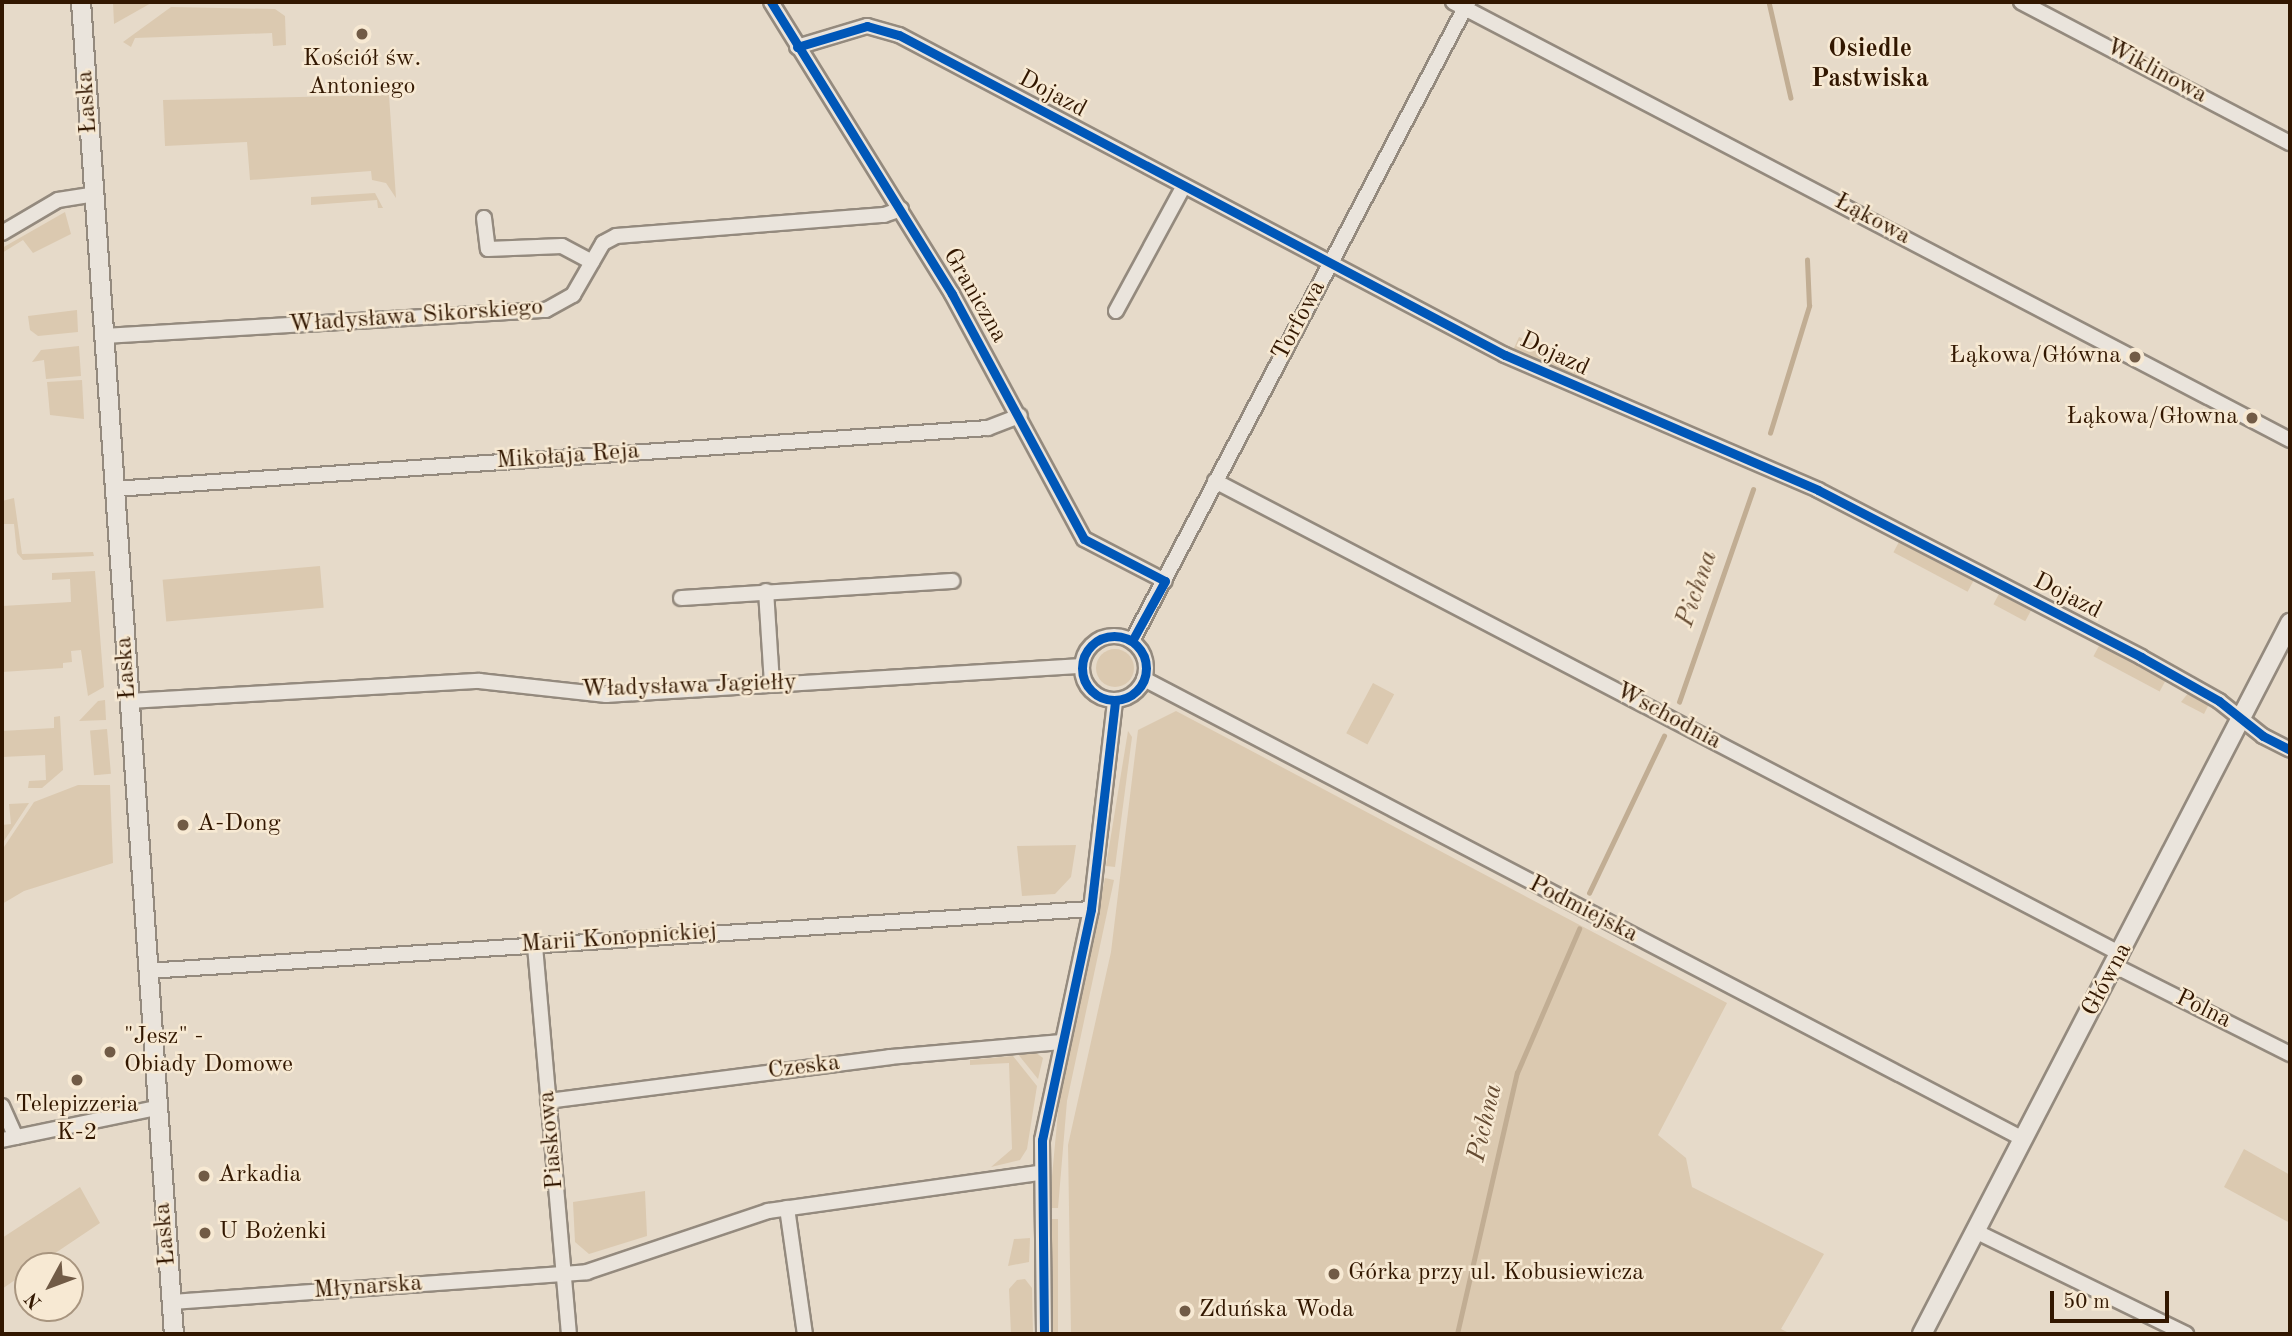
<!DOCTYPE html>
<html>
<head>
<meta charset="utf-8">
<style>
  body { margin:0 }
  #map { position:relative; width:2292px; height:1336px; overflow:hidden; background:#e6dac9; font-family:"Old Standard TT",serif }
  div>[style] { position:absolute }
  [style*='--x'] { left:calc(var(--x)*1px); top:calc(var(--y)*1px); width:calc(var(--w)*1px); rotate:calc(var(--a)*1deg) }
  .green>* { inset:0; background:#dbc9b0; transform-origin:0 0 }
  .round { border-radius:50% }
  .stream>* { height:4.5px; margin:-2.25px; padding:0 2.25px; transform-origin:2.25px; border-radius:2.25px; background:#c1ad93 }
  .roads { filter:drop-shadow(2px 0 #948a7e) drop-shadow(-2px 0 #948a7e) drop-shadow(0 2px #948a7e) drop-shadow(0 -2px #948a7e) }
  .minor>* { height:14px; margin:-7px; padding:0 7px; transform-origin:7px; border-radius:7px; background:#eae4dc }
  .minor>.ring { margin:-7px; padding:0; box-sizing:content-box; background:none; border:14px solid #eae4dc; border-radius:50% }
  .tertiary>* { height:18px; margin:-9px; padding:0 9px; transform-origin:9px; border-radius:9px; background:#eae4dc }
  .cycleway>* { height:9px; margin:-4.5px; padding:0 4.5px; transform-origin:4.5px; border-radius:4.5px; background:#0057b8 }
  .cycleway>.ring { margin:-4.5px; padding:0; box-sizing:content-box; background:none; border:9px solid #0057b8; border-radius:50% }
  .dots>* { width:19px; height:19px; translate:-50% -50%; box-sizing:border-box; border:4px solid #f7e9d3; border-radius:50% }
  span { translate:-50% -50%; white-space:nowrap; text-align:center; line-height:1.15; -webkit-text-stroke:5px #f7e9d3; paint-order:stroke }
  .poi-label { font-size:24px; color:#321700 }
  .right { translate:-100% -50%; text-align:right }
  .left { translate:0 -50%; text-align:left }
  .street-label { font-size:24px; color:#321700 }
  .neighbourhood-label { font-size:26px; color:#321700; font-weight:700 }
  .water-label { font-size:26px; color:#654b32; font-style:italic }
  .frame { position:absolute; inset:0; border:4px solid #321700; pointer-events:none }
  .north { position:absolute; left:14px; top:1252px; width:70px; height:70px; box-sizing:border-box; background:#f7e9d3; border:2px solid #a8957f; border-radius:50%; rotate:229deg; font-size:19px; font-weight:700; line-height:28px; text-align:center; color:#321700 }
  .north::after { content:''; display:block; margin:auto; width:24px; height:32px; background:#715b46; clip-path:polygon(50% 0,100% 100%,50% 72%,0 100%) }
  .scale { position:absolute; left:2050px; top:1291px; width:119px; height:32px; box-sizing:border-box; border:4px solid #321700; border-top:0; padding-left:9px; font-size:21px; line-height:24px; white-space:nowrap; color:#321700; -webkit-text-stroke:5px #f7e9d3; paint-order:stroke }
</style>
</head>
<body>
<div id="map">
  <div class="green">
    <div style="clip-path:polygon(113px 2px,153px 2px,114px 24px)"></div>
    <div style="clip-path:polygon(171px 7px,275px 9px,285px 16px,286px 45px,273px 46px,272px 33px,135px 38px,131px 47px,123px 42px)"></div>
    <div style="clip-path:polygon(389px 95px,396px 198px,386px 183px,372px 180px,371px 171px,250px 180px,247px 142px,165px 146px,163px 100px)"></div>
    <div style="clip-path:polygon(375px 193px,383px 208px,378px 208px,377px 200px,311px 205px,311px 197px)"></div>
    <div style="clip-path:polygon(65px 212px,71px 234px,33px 253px,23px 240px,2px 253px,2px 248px)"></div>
    <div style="clip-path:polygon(77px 310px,78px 332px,38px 336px,30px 330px,28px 316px)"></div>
    <div style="left:1519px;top:337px;width:76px;height:14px;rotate:24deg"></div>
    <div style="clip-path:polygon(79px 346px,81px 376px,46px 379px,44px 360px,32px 362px,41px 350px)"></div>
    <div style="clip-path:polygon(82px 380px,84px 419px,50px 415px,47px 382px)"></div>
    <div style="clip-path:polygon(14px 498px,22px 554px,93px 552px,94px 556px,23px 560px,17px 553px,14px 524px,2px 524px,2px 501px)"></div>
    <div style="left:1900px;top:540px;width:84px;height:14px;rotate:28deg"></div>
    <div style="left:320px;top:566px;width:42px;height:158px;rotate:85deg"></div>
    <div style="clip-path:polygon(95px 571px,104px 687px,88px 696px,81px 650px,71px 651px,72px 662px,63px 663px,63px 668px,2px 672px,2px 606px,71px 602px,70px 579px,52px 580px,52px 573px)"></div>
    <div style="left:2000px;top:592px;width:36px;height:14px;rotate:28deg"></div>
    <div style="left:2100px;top:644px;width:75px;height:14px;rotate:28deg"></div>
    <div class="round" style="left:1096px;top:649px;width:38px;height:38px"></div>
    <div style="left:1373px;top:683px;width:24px;height:57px;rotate:28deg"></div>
    <div style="clip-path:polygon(2189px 692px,2209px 704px,2204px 714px,2181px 702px)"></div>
    <div style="clip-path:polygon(105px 700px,106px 720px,79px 721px,98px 701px)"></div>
    <div style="clip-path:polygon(1176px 711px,1727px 1003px,1658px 1135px,1686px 1158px,1692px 1187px,1824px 1254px,1781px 1329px,1791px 1334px,1071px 1334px,1068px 1145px,1111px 952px,1138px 730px)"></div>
    <div style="clip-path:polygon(60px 716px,63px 770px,42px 788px,28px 788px,29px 781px,46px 780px,45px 755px,2px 757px,2px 731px,54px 728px,54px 717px)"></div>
    <div style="left:107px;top:729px;width:45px;height:17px;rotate:85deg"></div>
    <div style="clip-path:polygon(1128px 731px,1132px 737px,1115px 867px,1106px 866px)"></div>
    <div style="clip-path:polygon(78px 785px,110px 785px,113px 863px,24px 891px,2px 904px,2px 850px,34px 802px)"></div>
    <div style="clip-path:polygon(29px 803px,2px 844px,2px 825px,11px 824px,9px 804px)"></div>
    <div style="clip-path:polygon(1076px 845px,1071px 877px,1055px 894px,1022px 896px,1017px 846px)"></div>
    <div style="clip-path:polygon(1105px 878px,1114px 880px,1067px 1101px,1058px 1208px,1049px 1208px,1060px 1091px)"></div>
    <div style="clip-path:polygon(1035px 1052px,1043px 1058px,1038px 1079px,1017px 1053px)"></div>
    <div style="clip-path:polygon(1013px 1056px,1037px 1086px,1027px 1149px,1020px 1160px,991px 1167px,1012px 1149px,1009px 1063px,970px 1065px,970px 1060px)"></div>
    <div style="clip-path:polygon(2244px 1149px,2290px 1175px,2290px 1223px,2224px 1187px)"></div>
    <div style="clip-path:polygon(80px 1187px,100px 1223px,36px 1266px,28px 1266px,28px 1271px,2px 1289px,2px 1238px)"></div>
    <div style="clip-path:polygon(645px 1191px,647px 1236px,589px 1254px,575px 1242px,573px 1202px)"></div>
    <div style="left:1050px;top:1219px;width:8px;height:115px"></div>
    <div style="clip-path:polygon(1030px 1238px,1029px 1262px,1008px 1266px,1014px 1239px)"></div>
    <div style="clip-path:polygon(1025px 1279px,1032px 1288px,1033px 1334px,1011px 1334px,1009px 1289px,1017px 1280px)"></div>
  </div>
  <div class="stream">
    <div style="--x:1769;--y:2;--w:98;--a:77.1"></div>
    <div style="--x:1770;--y:433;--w:133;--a:-72.9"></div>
    <div style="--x:1809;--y:306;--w:46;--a:-92.5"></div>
    <div style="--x:1679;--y:702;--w:225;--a:-70.8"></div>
    <div style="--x:1589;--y:893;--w:174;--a:-64.5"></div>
    <div style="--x:1457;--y:1334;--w:268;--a:-77.1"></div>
    <div style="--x:1517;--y:1073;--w:157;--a:-66.7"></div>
  </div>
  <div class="roads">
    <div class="minor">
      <div style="--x:771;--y:2;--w:344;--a:58.2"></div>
      <div style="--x:952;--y:294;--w:278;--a:61.7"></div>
      <div style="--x:1084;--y:539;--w:91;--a:27.4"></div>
      <div style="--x:1453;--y:2;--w:945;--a:27.62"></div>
      <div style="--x:2021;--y:2;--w:304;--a:27.7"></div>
      <div style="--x:797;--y:47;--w:73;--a:-16.7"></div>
      <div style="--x:867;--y:26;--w:33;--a:16"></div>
      <div style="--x:899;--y:35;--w:685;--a:27.84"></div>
      <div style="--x:1505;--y:355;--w:341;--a:23.3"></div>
      <div style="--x:1818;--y:490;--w:364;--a:27.3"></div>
      <div style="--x:2141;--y:657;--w:90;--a:29.4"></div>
      <div style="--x:2219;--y:701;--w:56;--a:38.5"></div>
      <div style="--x:2263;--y:736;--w:30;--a:27"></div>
      <div style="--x:484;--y:218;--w:31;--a:83"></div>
      <div style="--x:488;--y:249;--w:74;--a:-2.3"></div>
      <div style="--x:562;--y:246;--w:34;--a:28"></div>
      <div style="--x:2;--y:233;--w:65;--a:-30.5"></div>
      <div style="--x:58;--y:200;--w:36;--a:-9"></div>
      <div style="--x:1116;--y:311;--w:142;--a:-61.5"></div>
      <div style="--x:104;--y:336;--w:443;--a:-3.4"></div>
      <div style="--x:546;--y:310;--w:31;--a:-29"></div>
      <div style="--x:573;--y:295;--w:60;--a:-60"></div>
      <div style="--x:603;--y:243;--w:15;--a:-28"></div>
      <div style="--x:616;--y:236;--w:269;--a:-4.5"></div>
      <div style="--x:884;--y:215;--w:18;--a:-19"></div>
      <div style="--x:1215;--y:481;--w:1022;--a:27.57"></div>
      <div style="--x:114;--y:489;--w:876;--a:-3.99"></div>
      <div style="--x:988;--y:428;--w:34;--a:-21"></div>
      <div style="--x:766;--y:591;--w:94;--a:86.3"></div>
      <div style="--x:681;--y:598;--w:272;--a:-3.6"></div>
      <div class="ring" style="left:1082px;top:636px;width:50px;height:50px"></div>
      <div style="--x:1132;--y:641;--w:722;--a:-62.26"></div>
      <div style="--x:1144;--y:679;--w:992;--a:27.62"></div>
      <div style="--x:129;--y:701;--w:351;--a:-3.3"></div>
      <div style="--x:479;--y:681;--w:128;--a:6.3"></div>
      <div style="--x:606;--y:695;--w:477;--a:-3.5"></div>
      <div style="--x:535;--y:946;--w:389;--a:85"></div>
      <div style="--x:2115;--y:966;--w:196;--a:26.7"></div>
      <div style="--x:147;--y:971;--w:946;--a:-3.76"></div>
      <div style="--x:548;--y:1101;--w:345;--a:-7.3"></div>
      <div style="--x:890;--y:1057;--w:171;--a:-5"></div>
      <div style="--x:2;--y:1106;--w:34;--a:66"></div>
      <div style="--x:2;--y:1140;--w:158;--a:-11.7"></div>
      <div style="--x:787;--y:1208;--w:127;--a:81.9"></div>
      <div style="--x:1975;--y:1231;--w:235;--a:26"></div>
      <div style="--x:172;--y:1302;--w:416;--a:-4.1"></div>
      <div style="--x:587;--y:1272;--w:191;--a:-18.6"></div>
      <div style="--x:768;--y:1211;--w:275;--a:-8"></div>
      <div style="--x:1044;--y:1334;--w:194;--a:-90.6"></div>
      <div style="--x:1042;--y:1140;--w:236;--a:-78"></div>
      <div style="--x:1091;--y:909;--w:210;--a:-83.4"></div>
    </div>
    <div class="tertiary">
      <div style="--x:81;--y:2;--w:1335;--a:86.01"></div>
      <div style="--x:1922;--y:1334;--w:801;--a:-62.63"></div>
    </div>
  </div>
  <div class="cycleway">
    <div style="--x:771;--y:2;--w:344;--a:58.2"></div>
    <div style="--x:952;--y:294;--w:278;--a:61.7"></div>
    <div style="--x:1084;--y:539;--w:91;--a:27.4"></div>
    <div style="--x:1165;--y:581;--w:68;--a:118.8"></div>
    <div style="--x:797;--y:47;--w:73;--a:-16.7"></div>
    <div style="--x:867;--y:26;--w:33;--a:16"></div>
    <div style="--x:899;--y:35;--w:685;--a:27.84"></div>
    <div style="--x:1505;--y:355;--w:341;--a:23.3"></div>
    <div style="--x:1818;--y:490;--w:364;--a:27.3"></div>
    <div style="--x:2141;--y:657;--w:90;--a:29.4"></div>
    <div style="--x:2219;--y:701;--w:56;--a:38.5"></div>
    <div style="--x:2263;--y:736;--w:30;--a:27"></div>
    <div class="ring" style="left:1082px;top:636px;width:55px;height:55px"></div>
    <div style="--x:1044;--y:1334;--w:194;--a:-90.6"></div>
    <div style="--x:1042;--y:1140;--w:236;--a:-78"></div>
    <div style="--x:1091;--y:909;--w:210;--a:-83.4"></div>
  </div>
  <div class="dots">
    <div style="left:362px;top:34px;background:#715b46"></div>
    <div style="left:2135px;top:357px;background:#715b46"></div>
    <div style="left:2252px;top:418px;background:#715b46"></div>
    <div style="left:183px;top:825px;background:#715b46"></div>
    <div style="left:110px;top:1052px;background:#715b46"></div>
    <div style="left:77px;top:1080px;background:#715b46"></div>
    <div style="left:204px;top:1176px;background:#715b46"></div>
    <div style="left:205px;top:1233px;background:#715b46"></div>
    <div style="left:1334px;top:1274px;background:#715b46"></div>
    <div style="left:1185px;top:1311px;background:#715b46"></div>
  </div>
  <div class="poi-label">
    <span style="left:362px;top:74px">Kościół św.<br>Antoniego</span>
    <span class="right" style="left:2121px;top:357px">Łąkowa/Główna</span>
    <span class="right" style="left:2238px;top:418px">Łąkowa/Głowna</span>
    <span class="left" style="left:197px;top:825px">A-Dong</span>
    <span class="left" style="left:124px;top:1052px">"Jesz" -<br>Obiady Domowe</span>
    <span style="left:77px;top:1120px">Telepizzeria<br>K-2</span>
    <span class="left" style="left:218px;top:1176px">Arkadia</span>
    <span class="left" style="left:219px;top:1233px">U Bożenki</span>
    <span class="left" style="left:1348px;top:1274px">Górka przy ul. Kobusiewicza</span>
    <span class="left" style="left:1199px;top:1311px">Zduńska Woda</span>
  </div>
  <div class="street-label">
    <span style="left:2156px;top:72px;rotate:28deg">Wiklinowa</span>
    <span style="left:1052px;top:95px;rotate:28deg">Dojazd</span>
    <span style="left:88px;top:102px;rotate:-94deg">Łaska</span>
    <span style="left:1872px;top:220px;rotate:28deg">Łąkowa</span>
    <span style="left:974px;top:296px;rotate:60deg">Graniczna</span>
    <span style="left:416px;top:317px;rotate:-4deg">Władysława Sikorskiego</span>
    <span style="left:1300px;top:321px;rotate:-62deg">Torfowa</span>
    <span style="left:1554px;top:355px;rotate:25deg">Dojazd</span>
    <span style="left:568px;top:457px;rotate:-4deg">Mikołaja Reja</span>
    <span style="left:2067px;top:597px;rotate:27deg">Dojazd</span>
    <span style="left:127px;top:668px;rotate:-94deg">Łaska</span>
    <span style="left:689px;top:687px;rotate:-2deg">Władysława Jagiełły</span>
    <span style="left:1668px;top:717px;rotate:28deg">Wschodnia</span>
    <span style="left:1583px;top:910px;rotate:27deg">Podmiejska</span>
    <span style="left:619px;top:939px;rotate:-4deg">Marii Konopnickiej</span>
    <span style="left:2108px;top:980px;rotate:-62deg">Główna</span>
    <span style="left:2203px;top:1010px;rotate:26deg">Polna</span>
    <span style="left:804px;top:1068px;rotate:-7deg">Czeska</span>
    <span style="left:552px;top:1140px;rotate:-95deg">Piaskowa</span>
    <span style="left:166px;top:1234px;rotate:-95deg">Łaska</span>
    <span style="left:368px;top:1288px;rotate:-4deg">Młynarska</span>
  </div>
  <div class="neighbourhood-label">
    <span style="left:1870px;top:65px">Osiedle<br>Pastwiska</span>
  </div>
  <div class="water-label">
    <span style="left:1698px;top:589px;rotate:-71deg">Pichna</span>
    <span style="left:1486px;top:1123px;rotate:-77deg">Pichna</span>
  </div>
  <div class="frame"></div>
  <div class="north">N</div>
  <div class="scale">50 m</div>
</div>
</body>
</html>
